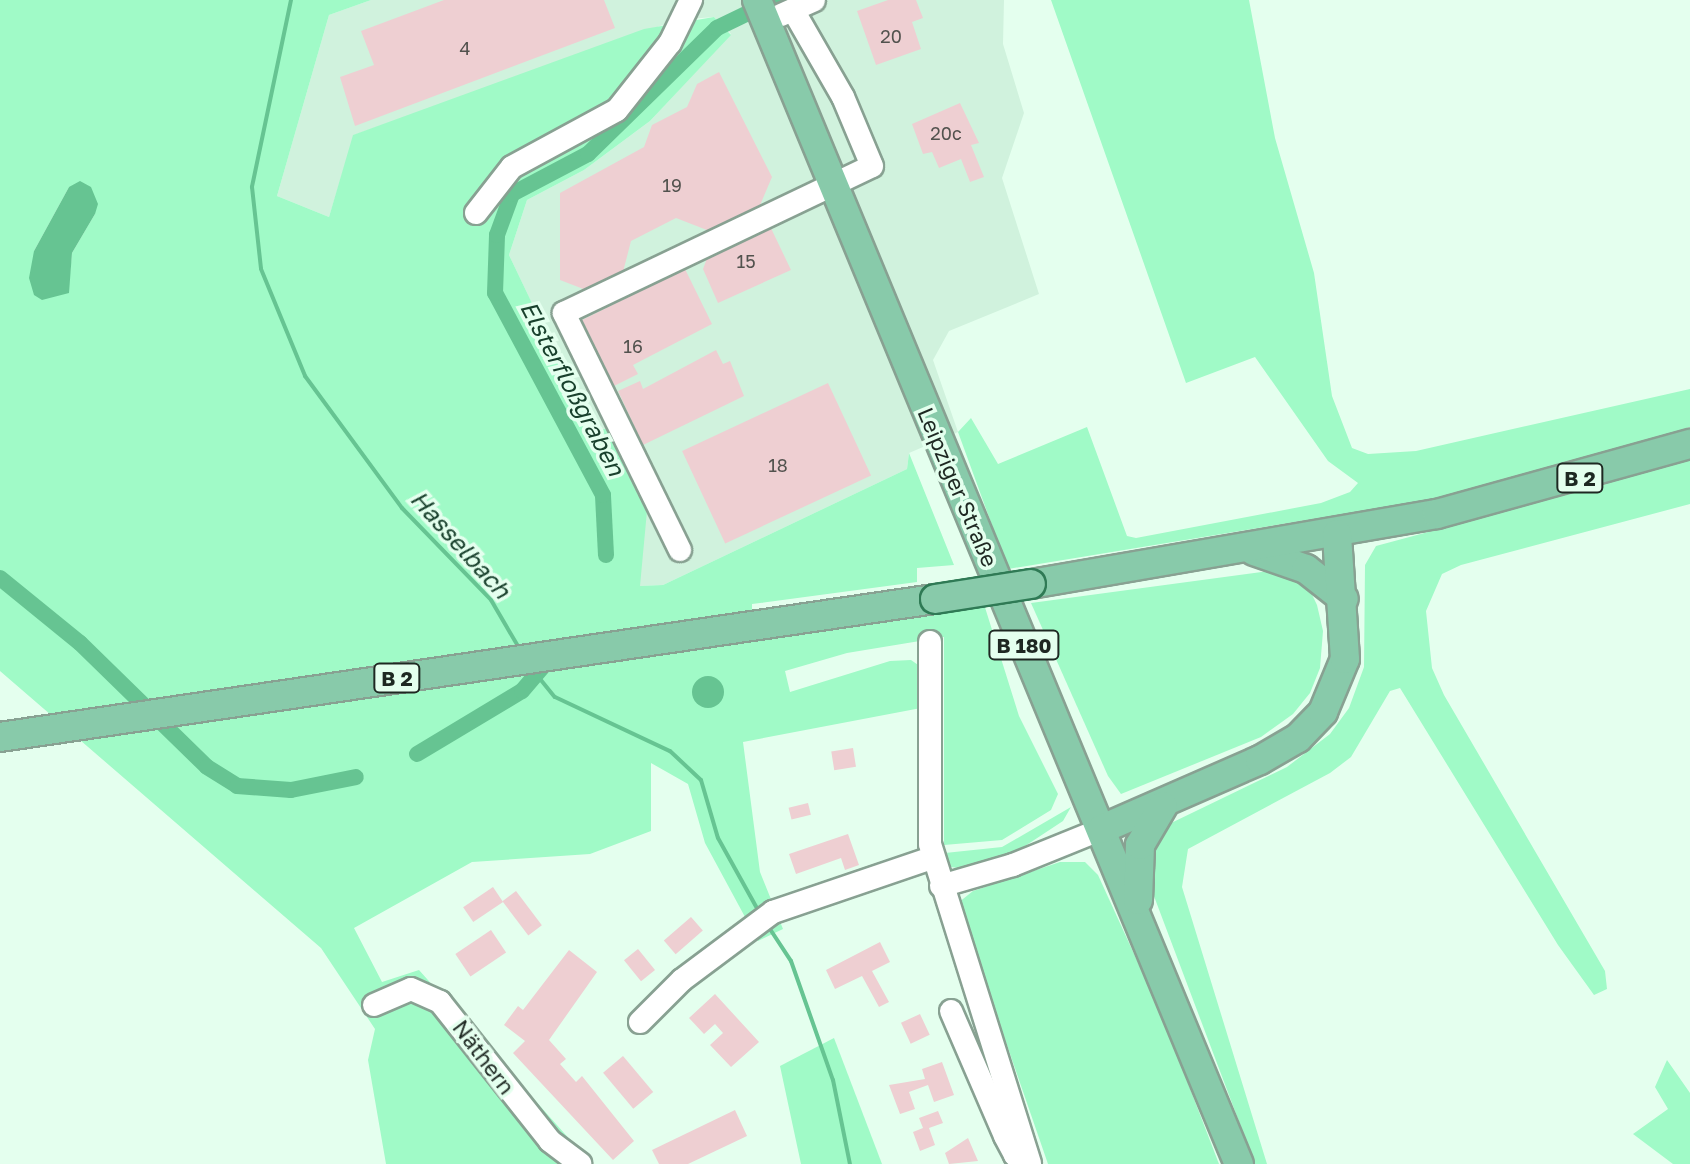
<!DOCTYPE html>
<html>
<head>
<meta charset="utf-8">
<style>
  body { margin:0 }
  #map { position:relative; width:1690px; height:1164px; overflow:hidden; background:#e4ffee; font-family:"Golos Text",sans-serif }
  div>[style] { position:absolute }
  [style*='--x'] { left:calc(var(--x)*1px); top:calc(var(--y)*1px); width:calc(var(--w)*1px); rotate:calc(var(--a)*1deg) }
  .built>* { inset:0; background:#d0f2dd }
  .green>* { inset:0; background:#a0fac7 }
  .water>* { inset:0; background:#66c492 }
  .round { border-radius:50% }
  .stream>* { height:4px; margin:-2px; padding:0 2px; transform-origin:2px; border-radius:2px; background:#66c492 }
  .canal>* { height:16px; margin:-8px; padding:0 8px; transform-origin:8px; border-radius:8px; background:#66c492 }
  .building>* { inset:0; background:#eecfd2; transform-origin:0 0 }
  .roads { filter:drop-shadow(2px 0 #88a192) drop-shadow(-2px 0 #88a192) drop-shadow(0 2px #88a192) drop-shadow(0 -2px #88a192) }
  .minor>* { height:22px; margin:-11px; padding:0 11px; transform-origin:11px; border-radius:11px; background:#fff }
  .major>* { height:28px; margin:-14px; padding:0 14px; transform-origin:14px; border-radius:14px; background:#88caaa }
  .bridges { filter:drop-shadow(2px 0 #2f7a55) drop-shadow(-2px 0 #2f7a55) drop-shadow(0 2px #2f7a55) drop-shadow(0 -2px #2f7a55) }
  .major-bridge>* { height:28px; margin:-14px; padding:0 14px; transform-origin:14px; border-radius:14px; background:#88caaa }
  span { translate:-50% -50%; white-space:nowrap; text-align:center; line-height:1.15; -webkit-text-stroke:7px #e4ffee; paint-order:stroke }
  .number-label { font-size:18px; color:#52524e }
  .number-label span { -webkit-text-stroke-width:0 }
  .shield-label span { padding:2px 6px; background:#e4ffee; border:2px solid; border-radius:6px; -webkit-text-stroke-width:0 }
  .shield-label { font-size:20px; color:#1e2822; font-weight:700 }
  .street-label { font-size:22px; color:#1e2822 }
  .water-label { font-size:24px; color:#19412d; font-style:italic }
</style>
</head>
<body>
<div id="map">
  <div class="built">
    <div style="clip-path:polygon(371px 0,773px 0,776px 7px,792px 0,1004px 0,1003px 44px,1024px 113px,1002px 178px,1039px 294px,949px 331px,933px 360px,958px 432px,909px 453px,907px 469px,663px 585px,640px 586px,593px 432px,509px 255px,527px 200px,584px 170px,650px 121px,731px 34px,714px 17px,677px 20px,354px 135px,329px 217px,277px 196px,329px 15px)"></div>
  </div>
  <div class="green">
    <div style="clip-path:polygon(evenodd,0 0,371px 0,329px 15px,277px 196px,329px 217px,353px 135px,644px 29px,714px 17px,731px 35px,650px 121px,584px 170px,527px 200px,509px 255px,593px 431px,610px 428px,647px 511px,640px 586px,663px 585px,907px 469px,909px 453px,954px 565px,917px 568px,917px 582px,752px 604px,752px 635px,983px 601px,1019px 716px,1058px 794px,1051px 810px,1002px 840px,944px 845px,944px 637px,847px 653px,785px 671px,790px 692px,890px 661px,911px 660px,921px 667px,921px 708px,743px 742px,760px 872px,783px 929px,758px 941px,705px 843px,688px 784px,651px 763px,651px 831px,590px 854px,472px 862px,354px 928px,382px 982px,419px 970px,572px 1142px,569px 1164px,386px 1164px,368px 1060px,375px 1029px,321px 948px,0 671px,0 0,69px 187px,95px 214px,72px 253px,69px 283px,34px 251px,69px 187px)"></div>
    <div style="clip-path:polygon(1051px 0,1249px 0,1275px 138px,1314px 273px,1332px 396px,1352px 448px,1368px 454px,1416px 451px,1690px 389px,1690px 427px,1546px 473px,1429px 500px,1008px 569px,958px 432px,971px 418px,998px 464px,1087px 427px,1127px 536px,1136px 538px,1321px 503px,1350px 492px,1358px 483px,1328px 461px,1255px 357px,1186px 383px)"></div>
    <div style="clip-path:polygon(1690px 453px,1690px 504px,1461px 565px,1442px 574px,1426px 611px,1432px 668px,1444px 695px,1605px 971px,1607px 989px,1594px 995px,1558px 945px,1400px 688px,1390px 691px,1351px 757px,1330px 773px,1188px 849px,1182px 887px,1267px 1164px,1255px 1164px,1149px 883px,1147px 859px,1167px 825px,1287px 767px,1330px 734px,1349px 708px,1364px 667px,1365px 565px,1376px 546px,1603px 485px)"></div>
    <div style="clip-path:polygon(1269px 571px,1306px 582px,1317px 605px,1323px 631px,1320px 668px,1310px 693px,1293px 714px,1261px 737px,1121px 794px,1108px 776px,1031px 603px)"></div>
    <div style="clip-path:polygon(1071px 807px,1063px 821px,1004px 860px,971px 870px,951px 867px,945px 853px,1002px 847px)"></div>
    <div style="clip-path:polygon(1060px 862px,1085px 862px,1098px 875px,1161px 1013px,1219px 1164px,1048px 1164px,958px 903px,973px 891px)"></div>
    <div style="clip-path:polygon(834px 1038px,882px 1164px,801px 1164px,780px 1066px)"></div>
    <div style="clip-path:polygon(1667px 1060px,1690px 1093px,1690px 1164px,1673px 1164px,1633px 1134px,1668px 1109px,1655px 1087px)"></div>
  </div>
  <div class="water">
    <div style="clip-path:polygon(80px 181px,91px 187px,98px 204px,95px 214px,72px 253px,69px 293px,42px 300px,34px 295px,29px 278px,34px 251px,69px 187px)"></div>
    <div class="round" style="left:692px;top:676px;width:32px;height:32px"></div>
  </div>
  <div class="stream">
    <div style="--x:291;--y:0;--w:191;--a:101.8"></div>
    <div style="--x:252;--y:187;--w:82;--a:83.7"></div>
    <div style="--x:261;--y:269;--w:116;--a:67.6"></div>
    <div style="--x:305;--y:376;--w:164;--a:53.7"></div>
    <div style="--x:402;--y:508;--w:128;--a:45.9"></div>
    <div style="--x:491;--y:600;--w:56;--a:59.7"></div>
    <div style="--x:532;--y:669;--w:36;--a:51"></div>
    <div style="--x:555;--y:697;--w:127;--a:25.2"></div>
    <div style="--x:670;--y:751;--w:42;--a:43.1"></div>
    <div style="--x:701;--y:780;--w:60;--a:73.7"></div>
    <div style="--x:718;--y:838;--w:85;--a:61"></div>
    <div style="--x:768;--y:926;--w:42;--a:56.7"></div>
    <div style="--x:791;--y:961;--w:126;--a:70.6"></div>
    <div style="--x:833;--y:1080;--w:86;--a:78.6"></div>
  </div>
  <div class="canal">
    <div style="--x:606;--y:555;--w:60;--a:-92.9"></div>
    <div style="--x:603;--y:495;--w:229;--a:-118.1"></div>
    <div style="--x:495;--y:293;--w:58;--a:-88"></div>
    <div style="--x:497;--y:235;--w:44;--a:-69.9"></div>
    <div style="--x:512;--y:194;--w:86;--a:-27.8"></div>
    <div style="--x:588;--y:154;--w:180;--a:-44.3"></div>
    <div style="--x:717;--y:28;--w:64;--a:-25.8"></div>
    <div style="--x:0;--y:578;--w:103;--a:39.1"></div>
    <div style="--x:80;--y:643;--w:177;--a:44.3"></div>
    <div style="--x:207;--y:767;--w:36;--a:32"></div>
    <div style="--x:237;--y:786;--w:54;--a:4.2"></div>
    <div style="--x:291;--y:790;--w:66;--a:-11.3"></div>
    <div style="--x:417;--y:754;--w:122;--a:-31"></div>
    <div style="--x:522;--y:691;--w:45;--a:-49.5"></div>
  </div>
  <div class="building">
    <div style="clip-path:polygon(444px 0,604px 0,615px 28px,355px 126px,340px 77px,374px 65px,361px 31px)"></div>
    <div style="clip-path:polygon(888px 0,916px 0,923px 18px,912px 22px,921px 49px,876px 65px,857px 11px)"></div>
    <div style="clip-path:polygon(719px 72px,772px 177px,758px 210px,712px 232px,676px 218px,631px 241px,623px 272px,586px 290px,560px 280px,560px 193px,644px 147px,652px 125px,687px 107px,697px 84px)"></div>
    <div style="clip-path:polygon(960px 103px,979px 143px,971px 145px,984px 177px,970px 182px,961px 159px,939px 168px,932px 152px,923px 154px,912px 124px)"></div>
    <div style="clip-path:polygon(769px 224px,791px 270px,718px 303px,703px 269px,709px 253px)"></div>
    <div style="clip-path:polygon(685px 269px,712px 324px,633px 365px,638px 374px,614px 386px,582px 320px)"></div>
    <div style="clip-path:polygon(716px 350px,723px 364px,730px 361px,744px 396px,643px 445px,618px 391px,640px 381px,643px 389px)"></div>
    <div style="left:828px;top:383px;width:102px;height:161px;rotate:65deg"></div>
    <div style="left:853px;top:748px;width:19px;height:22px;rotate:81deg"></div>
    <div style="left:808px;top:803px;width:12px;height:20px;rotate:76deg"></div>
    <div style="clip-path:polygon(848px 834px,859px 865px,845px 870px,841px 858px,796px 874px,789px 854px)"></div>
    <div style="left:493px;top:887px;width:18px;height:36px;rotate:56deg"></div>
    <div style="left:516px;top:891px;width:43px;height:17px;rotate:53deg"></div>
    <div style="left:691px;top:917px;width:18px;height:36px;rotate:49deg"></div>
    <div style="left:491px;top:930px;width:27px;height:43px;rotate:56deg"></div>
    <div style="clip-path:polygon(880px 942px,890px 962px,872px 971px,889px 1002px,879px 1007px,862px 976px,835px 989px,826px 970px)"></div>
    <div style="left:638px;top:949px;width:27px;height:18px;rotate:51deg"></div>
    <div style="clip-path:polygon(569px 950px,597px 972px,549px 1040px,566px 1059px,560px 1064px,576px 1082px,582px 1076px,634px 1141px,613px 1160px,513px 1053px,525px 1041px,504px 1025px,518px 1006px,523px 1010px)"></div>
    <div style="clip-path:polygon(715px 994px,759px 1042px,731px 1067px,710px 1045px,723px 1033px,715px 1024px,704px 1034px,689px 1018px)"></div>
    <div style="left:920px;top:1014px;width:23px;height:21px;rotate:65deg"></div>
    <div style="left:623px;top:1056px;width:47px;height:26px;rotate:50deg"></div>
    <div style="clip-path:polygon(942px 1062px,954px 1095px,934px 1102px,928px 1085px,909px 1092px,915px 1109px,900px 1114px,889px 1085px,925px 1079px,922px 1069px)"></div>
    <div style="clip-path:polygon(735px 1110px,747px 1136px,688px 1164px,659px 1164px,652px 1150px)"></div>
    <div style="clip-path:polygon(938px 1111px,943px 1123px,929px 1128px,935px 1145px,920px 1151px,913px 1132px,923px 1128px,919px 1118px)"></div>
    <div style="clip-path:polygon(968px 1138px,978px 1161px,949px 1164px,945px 1153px)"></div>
  </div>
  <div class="roads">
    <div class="minor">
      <div style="--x:781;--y:15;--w:36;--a:-24"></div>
      <div style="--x:476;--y:213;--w:58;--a:-52"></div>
      <div style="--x:512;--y:167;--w:119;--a:-28.5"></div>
      <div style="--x:617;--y:110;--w:85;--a:-51.7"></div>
      <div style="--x:670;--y:43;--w:48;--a:-64"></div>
      <div style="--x:680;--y:550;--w:264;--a:-116.1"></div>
      <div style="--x:564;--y:313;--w:341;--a:-25.5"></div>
      <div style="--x:872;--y:166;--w:75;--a:-112.8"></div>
      <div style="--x:843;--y:97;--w:100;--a:-119.9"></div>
      <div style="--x:930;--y:642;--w:202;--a:90"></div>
      <div style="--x:930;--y:844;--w:335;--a:72.6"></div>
      <div style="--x:941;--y:886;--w:75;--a:-16.3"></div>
      <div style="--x:1013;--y:865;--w:96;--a:-22"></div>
      <div style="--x:374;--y:1005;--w:40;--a:-23.4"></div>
      <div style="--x:411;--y:989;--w:32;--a:24"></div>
      <div style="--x:440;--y:1002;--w:177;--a:51.6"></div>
      <div style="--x:550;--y:1141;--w:38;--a:37"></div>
      <div style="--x:951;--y:1011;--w:136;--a:66.6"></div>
      <div style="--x:1005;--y:1136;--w:21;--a:62"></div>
      <div style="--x:1015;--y:1155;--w:6;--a:-18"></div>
      <div style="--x:640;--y:1022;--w:59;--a:-45"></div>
      <div style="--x:682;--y:980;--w:114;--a:-36.8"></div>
      <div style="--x:773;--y:912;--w:168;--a:-18.8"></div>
    </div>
    <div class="major">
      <div style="--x:757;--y:0;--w:1260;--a:67.51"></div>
      <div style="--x:1254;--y:551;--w:55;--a:19.1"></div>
      <div style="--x:1306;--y:569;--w:48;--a:38.3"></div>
      <div style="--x:1031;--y:584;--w:412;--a:-9.8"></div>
      <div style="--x:1437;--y:514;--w:263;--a:-15.5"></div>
      <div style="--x:0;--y:737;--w:945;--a:-8.4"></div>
      <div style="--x:1102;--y:829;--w:172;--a:-23.6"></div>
      <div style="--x:1260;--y:760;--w:44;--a:-30.1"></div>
      <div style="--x:1298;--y:738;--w:36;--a:-46"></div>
      <div style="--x:1323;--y:712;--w:57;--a:-67.5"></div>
      <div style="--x:1345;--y:659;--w:125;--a:-93.7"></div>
      <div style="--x:1138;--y:900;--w:55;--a:-87.9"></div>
      <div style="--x:1140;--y:845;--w:45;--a:-59.5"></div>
    </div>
  </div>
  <div class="bridges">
    <div class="major-bridge">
      <div style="--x:935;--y:599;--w:97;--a:-8.9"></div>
    </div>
  </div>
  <div class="number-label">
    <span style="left:891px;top:36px">20</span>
    <span style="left:465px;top:48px">4</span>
    <span style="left:946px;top:133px">20c</span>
    <span style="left:672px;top:185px">19</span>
    <span style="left:746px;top:261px">15</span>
    <span style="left:633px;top:346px">16</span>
    <span style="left:778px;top:465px">18</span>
  </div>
  <div class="shield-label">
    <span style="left:1580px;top:478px">B 2</span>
    <span style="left:1024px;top:645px">B 180</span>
    <span style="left:397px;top:678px">B 2</span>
  </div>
  <div class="street-label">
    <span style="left:958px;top:487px;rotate:67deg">Leipziger Straße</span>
    <span style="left:484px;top:1057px;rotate:53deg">Näthern</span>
  </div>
  <div class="water-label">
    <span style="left:573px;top:388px;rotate:62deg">Elsterfloßgraben</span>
    <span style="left:461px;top:544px;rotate:48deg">Hasselbach</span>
  </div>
</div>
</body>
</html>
